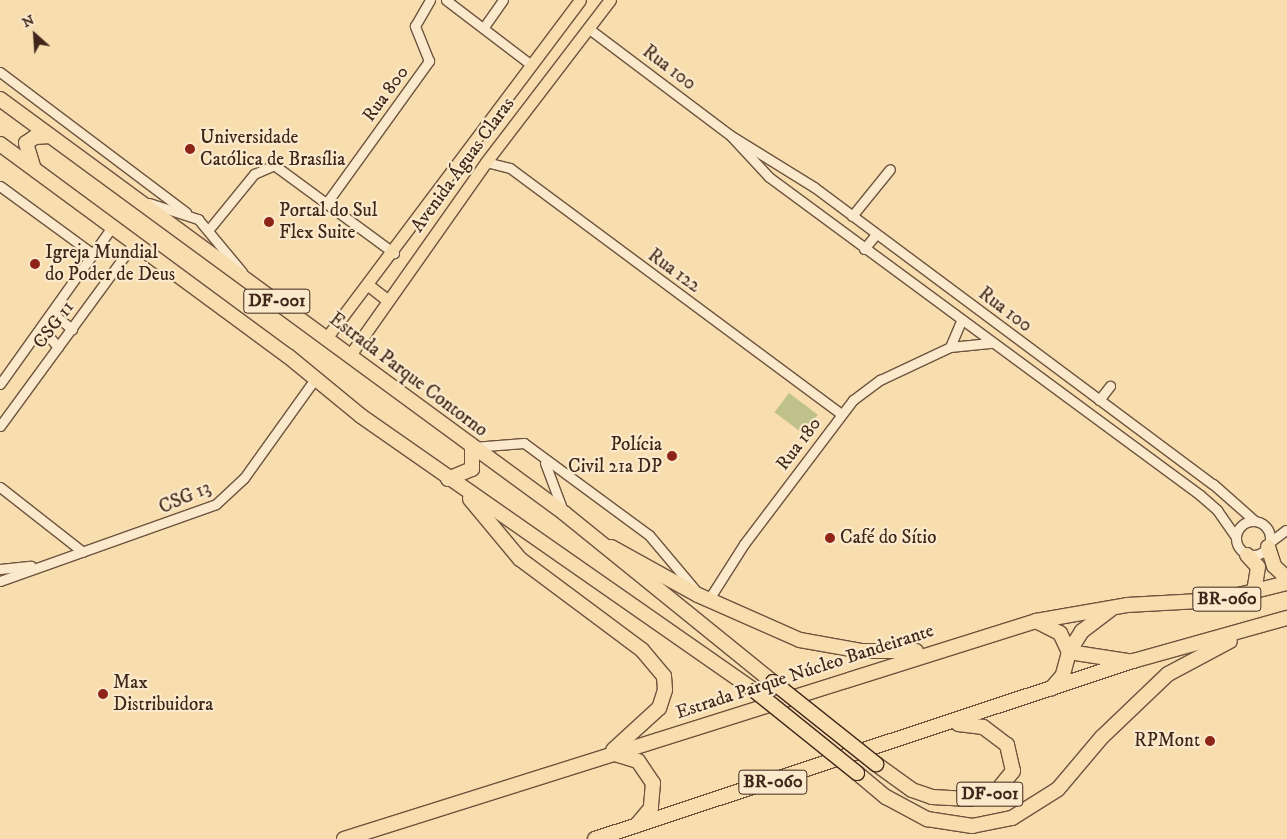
<!DOCTYPE html>
<html>
<head>
<meta charset="utf-8">
<style>
  body { margin:0 }
  #map { position:relative; width:1287px; height:839px; overflow:hidden; background:#f8ddaf; font-family:"IM FELL DW Pica",serif }
  div>[style] { position:absolute }
  [style*='--x'] { left:calc(var(--x)*1px); top:calc(var(--y)*1px); width:calc(var(--w)*1px); rotate:calc(var(--a)*1deg) }
  .green>* { inset:0; background:#bec18a; transform-origin:0 0 }
  .roads { filter:drop-shadow(1px 0 #6e543f) drop-shadow(-1px 0 #6e543f) drop-shadow(0 1px #6e543f) drop-shadow(0 -1px #6e543f) }
  .minor>* { height:9px; margin:-4.5px; padding:0 4.5px; transform-origin:4.5px; border-radius:4.5px; background:#fae9cb }
  .minor>.ring { margin:-4.5px; padding:0; box-sizing:content-box; background:none; border:9px solid #fae9cb; border-radius:50% }
  .major>* { height:11px; margin:-5.5px; padding:0 5.5px; transform-origin:5.5px; border-radius:5.5px; background:#f8ddaf }
  .highway>* { height:14px; margin:-7px; padding:0 7px; transform-origin:7px; border-radius:7px; background:#f8ddaf }
  .bridges { filter:drop-shadow(1px 0 #40261a) drop-shadow(-1px 0 #40261a) drop-shadow(0 1px #40261a) drop-shadow(0 -1px #40261a) }
  .highway-bridge>* { height:14px; margin:-7px; padding:0 7px; transform-origin:7px; border-radius:7px; background:#f8ddaf }
  .dots>* { width:14px; height:14px; translate:-50% -50%; box-sizing:border-box; border:2px solid #fae9cb; border-radius:50% }
  span { translate:-50% -50%; white-space:nowrap; text-align:center; line-height:1.15; -webkit-text-stroke:4.5px #fae9cb; paint-order:stroke }
  .shield-label span { padding:1px 4px; background:#fae9cb; border:1px solid; border-radius:4px; -webkit-text-stroke-width:0 }
  .shield-label { font-size:18px; color:#40261a; font-weight:700 }
  .street-label { font-size:19px; color:#40261a }
  .poi-label { font-size:19px; color:#40261a }
  .left { translate:0 -50%; text-align:left }
  .right { translate:-100% -50%; text-align:right }
  .north { position:absolute; left:10px; top:10px; width:50px; height:50px; -webkit-text-stroke:4px #fae9cb; paint-order:stroke; rotate:334deg; font-size:14px; font-weight:700; line-height:20px; text-align:center; color:#40261a }
  .north::after { content:''; display:block; margin:auto; width:18px; height:22px; background:#40261a; clip-path:polygon(50% 0,100% 100%,50% 72%,0 100%) }
</style>
</head>
<body>
<div id="map">
  <div class="green">
    <div style="left:789px;top:393px;width:36px;height:24px;rotate:37deg"></div>
  </div>
  <div class="roads">
    <div class="minor">
      <div style="--x:446;--y:0;--w:106;--a:37.3"></div>
      <div style="--x:484;--y:27;--w:33;--a:-55"></div>
      <div style="--x:588;--y:28;--w:178;--a:37"></div>
      <div style="--x:730;--y:135;--w:99;--a:31.8"></div>
      <div style="--x:814;--y:187;--w:497;--a:36.7"></div>
      <div style="--x:1213;--y:484;--w:56;--a:41.4"></div>
      <div style="--x:0;--y:72;--w:233;--a:37"></div>
      <div style="--x:730;--y:135;--w:57;--a:47.1"></div>
      <div style="--x:769;--y:177;--w:536;--a:36.42"></div>
      <div style="--x:1200;--y:495;--w:23;--a:41"></div>
      <div style="--x:1217;--y:510;--w:32;--a:55"></div>
      <div style="--x:486;--y:162;--w:25;--a:14"></div>
      <div style="--x:510;--y:168;--w:412;--a:36.6"></div>
      <div style="--x:0;--y:186;--w:115;--a:36.2"></div>
      <div style="--x:328;--y:201;--w:173;--a:-54.2"></div>
      <div style="--x:429;--y:61;--w:38;--a:-112"></div>
      <div style="--x:415;--y:26;--w:30;--a:-60"></div>
      <div style="--x:149;--y:203;--w:52;--a:18.1"></div>
      <div style="--x:198;--y:219;--w:69;--a:50.3"></div>
      <div style="--x:852;--y:216;--w:60;--a:-51"></div>
      <div style="--x:210;--y:228;--w:70;--a:-50.8"></div>
      <div style="--x:254;--y:174;--w:22;--a:-24"></div>
      <div style="--x:274;--y:165;--w:149;--a:36.3"></div>
      <div style="--x:864;--y:249;--w:19;--a:-51"></div>
      <div style="--x:52;--y:313;--w:26;--a:39"></div>
      <div style="--x:36;--y:335;--w:11;--a:-5"></div>
      <div style="--x:47;--y:334;--w:17;--a:50"></div>
      <div style="--x:950;--y:347;--w:28;--a:-67"></div>
      <div style="--x:0;--y:384;--w:193;--a:-54.5"></div>
      <div style="--x:1099;--y:400;--w:18;--a:-52"></div>
      <div style="--x:0;--y:426;--w:227;--a:-53.8"></div>
      <div style="--x:473;--y:447;--w:51;--a:-4.5"></div>
      <div style="--x:524;--y:443;--w:155;--a:36.4"></div>
      <div style="--x:649;--y:535;--w:75;--a:49.9"></div>
      <div style="--x:545;--y:463;--w:51;--a:69.4"></div>
      <div style="--x:0;--y:487;--w:105;--a:38.1"></div>
      <div class="ring" style="left:1236px;top:521px;width:25px;height:25px"></div>
      <div style="--x:1270;--y:542;--w:20;--a:-37"></div>
      <div style="--x:0;--y:569;--w:31;--a:-6"></div>
      <div style="--x:0;--y:581;--w:229;--a:-19.6"></div>
      <div style="--x:216;--y:504;--w:38;--a:-43"></div>
      <div style="--x:244;--y:478;--w:122;--a:-54.4"></div>
      <div style="--x:709;--y:599;--w:65;--a:-57.5"></div>
      <div style="--x:744;--y:544;--w:181;--a:-52.9"></div>
      <div style="--x:853;--y:400;--w:34;--a:-37"></div>
      <div style="--x:880;--y:380;--w:77;--a:-25.2"></div>
      <div style="--x:950;--y:347;--w:40;--a:-5.7"></div>
    </div>
    <div class="major">
      <div style="--x:368;--y:285;--w:24;--a:38"></div>
      <div style="--x:327;--y:337;--w:421;--a:-53.1"></div>
      <div style="--x:350;--y:355;--w:236;--a:-54.8"></div>
      <div style="--x:486;--y:162;--w:204;--a:-52.6"></div>
    </div>
    <div class="highway">
      <div style="--x:0;--y:99;--w:700;--a:36.28"></div>
      <div style="--x:564;--y:513;--w:269;--a:39"></div>
      <div style="--x:0;--y:144;--w:358;--a:36.4"></div>
      <div style="--x:288;--y:356;--w:94;--a:39.4"></div>
      <div style="--x:361;--y:416;--w:480;--a:34.9"></div>
      <div style="--x:33;--y:166;--w:24;--a:-107"></div>
      <div style="--x:26;--y:143;--w:11;--a:-34"></div>
      <div style="--x:35;--y:137;--w:15;--a:-4"></div>
      <div style="--x:448;--y:479;--w:26;--a:-23"></div>
      <div style="--x:472;--y:469;--w:22;--a:-90"></div>
      <div style="--x:470;--y:499;--w:78;--a:50.2"></div>
      <div style="--x:520;--y:559;--w:152;--a:36.7"></div>
      <div style="--x:642;--y:650;--w:34;--a:50"></div>
      <div style="--x:664;--y:676;--w:14;--a:86"></div>
      <div style="--x:665;--y:690;--w:19;--a:108"></div>
      <div style="--x:659;--y:708;--w:62;--a:137.6"></div>
      <div style="--x:611;--y:547;--w:99;--a:28.9"></div>
      <div style="--x:698;--y:595;--w:111;--a:23.8"></div>
      <div style="--x:800;--y:640;--w:62;--a:10.2"></div>
      <div style="--x:861;--y:651;--w:55;--a:0"></div>
      <div style="--x:1268;--y:547;--w:20;--a:72"></div>
      <div style="--x:1274;--y:566;--w:18;--a:43"></div>
      <div style="--x:1247;--y:555;--w:16;--a:47"></div>
      <div style="--x:1258;--y:567;--w:26;--a:99"></div>
      <div style="--x:1110;--y:610;--w:35;--a:143"></div>
      <div style="--x:1082;--y:631;--w:25;--a:122"></div>
      <div style="--x:1069;--y:652;--w:59;--a:8.8"></div>
      <div style="--x:1036;--y:621;--w:27;--a:27"></div>
      <div style="--x:1060;--y:633;--w:21;--a:65"></div>
      <div style="--x:1069;--y:652;--w:24;--a:105"></div>
      <div style="--x:1063;--y:675;--w:18;--a:131"></div>
      <div style="--x:615;--y:754;--w:24;--a:17"></div>
      <div style="--x:638;--y:761;--w:27;--a:56"></div>
      <div style="--x:653;--y:783;--w:25;--a:95"></div>
      <div style="--x:651;--y:808;--w:23;--a:130"></div>
      <div style="--x:876;--y:764;--w:44;--a:35.8"></div>
      <div style="--x:912;--y:790;--w:21;--a:19"></div>
      <div style="--x:932;--y:797;--w:37;--a:3"></div>
      <div style="--x:969;--y:799;--w:28;--a:-15"></div>
      <div style="--x:996;--y:792;--w:27;--a:-51"></div>
      <div style="--x:1013;--y:771;--w:27;--a:-103"></div>
      <div style="--x:1007;--y:745;--w:30;--a:-143"></div>
      <div style="--x:983;--y:727;--w:25;--a:-173"></div>
      <div style="--x:857;--y:773;--w:38;--a:40"></div>
      <div style="--x:886;--y:797;--w:47;--a:28.2"></div>
      <div style="--x:927;--y:819;--w:46;--a:8.8"></div>
      <div style="--x:972;--y:826;--w:41;--a:-11.3"></div>
      <div style="--x:1012;--y:818;--w:54;--a:-32.2"></div>
      <div style="--x:1058;--y:789;--w:68;--a:-49.8"></div>
      <div style="--x:1102;--y:737;--w:91;--a:-43.7"></div>
      <div style="--x:1168;--y:674;--w:70;--a:-28"></div>
      <div style="--x:344;--y:839;--w:726;--a:-17.49"></div>
      <div style="--x:1036;--y:621;--w:92;--a:-10"></div>
      <div style="--x:1127;--y:605;--w:91;--a:-3.1"></div>
      <div style="--x:1218;--y:600;--w:71;--a:-13.8"></div>
      <div style="--x:595;--y:839;--w:567;--a:-18.31"></div>
      <div style="--x:1133;--y:661;--w:160;--a:-15.6"></div>
    </div>
  </div>
  <div class="bridges">
    <div class="highway-bridge">
      <div style="--x:773;--y:682;--w:132;--a:38.5"></div>
      <div style="--x:755;--y:691;--w:131;--a:38.8"></div>
    </div>
  </div>
  <div class="dots">
    <div style="left:190px;top:149px;background:#8f2418"></div>
    <div style="left:269px;top:222px;background:#8f2418"></div>
    <div style="left:35px;top:264px;background:#8f2418"></div>
    <div style="left:672px;top:456px;background:#8f2418"></div>
    <div style="left:830px;top:538px;background:#8f2418"></div>
    <div style="left:103px;top:694px;background:#8f2418"></div>
    <div style="left:1210px;top:741px;background:#8f2418"></div>
  </div>
  <div class="shield-label">
    <span style="left:277px;top:301px">DF-001</span>
    <span style="left:1227px;top:599px">BR-060</span>
    <span style="left:773px;top:782px">BR-060</span>
    <span style="left:990px;top:794px">DF-001</span>
  </div>
  <div class="street-label">
    <span style="left:669px;top:68px;rotate:37deg">Rua 100</span>
    <span style="left:386px;top:94px;rotate:-54deg">Rua 800</span>
    <span style="left:463px;top:165px;rotate:-54deg">Avenida Águas Claras</span>
    <span style="left:674px;top:271px;rotate:36deg">Rua 122</span>
    <span style="left:1005px;top:310px;rotate:37deg">Rua 100</span>
    <span style="left:54px;top:325px;rotate:-53deg">CSG 11</span>
    <span style="left:408px;top:375px;rotate:37deg">Estrada Parque Contorno</span>
    <span style="left:799px;top:444px;rotate:-53deg">Rua 180</span>
    <span style="left:185px;top:498px;rotate:-24deg">CSG 13</span>
    <span style="left:805px;top:672px;rotate:-18deg">Estrada Parque Núcleo Bandeirante</span>
  </div>
  <div class="poi-label">
    <span class="left" style="left:200px;top:149px">Universidade<br>Católica de Brasília</span>
    <span class="left" style="left:279px;top:222px">Portal do Sul<br>Flex Suite</span>
    <span class="left" style="left:45px;top:264px">Igreja Mundial<br>do Poder de Deus</span>
    <span class="right" style="left:662px;top:456px">Polícia<br>Civil 21a DP</span>
    <span class="left" style="left:840px;top:538px">Café do Sítio</span>
    <span class="left" style="left:113px;top:694px">Max<br>Distribuidora</span>
    <span class="right" style="left:1200px;top:741px">RPMont</span>
  </div>
  <div class="north">N</div>
</div>
</body>
</html>
